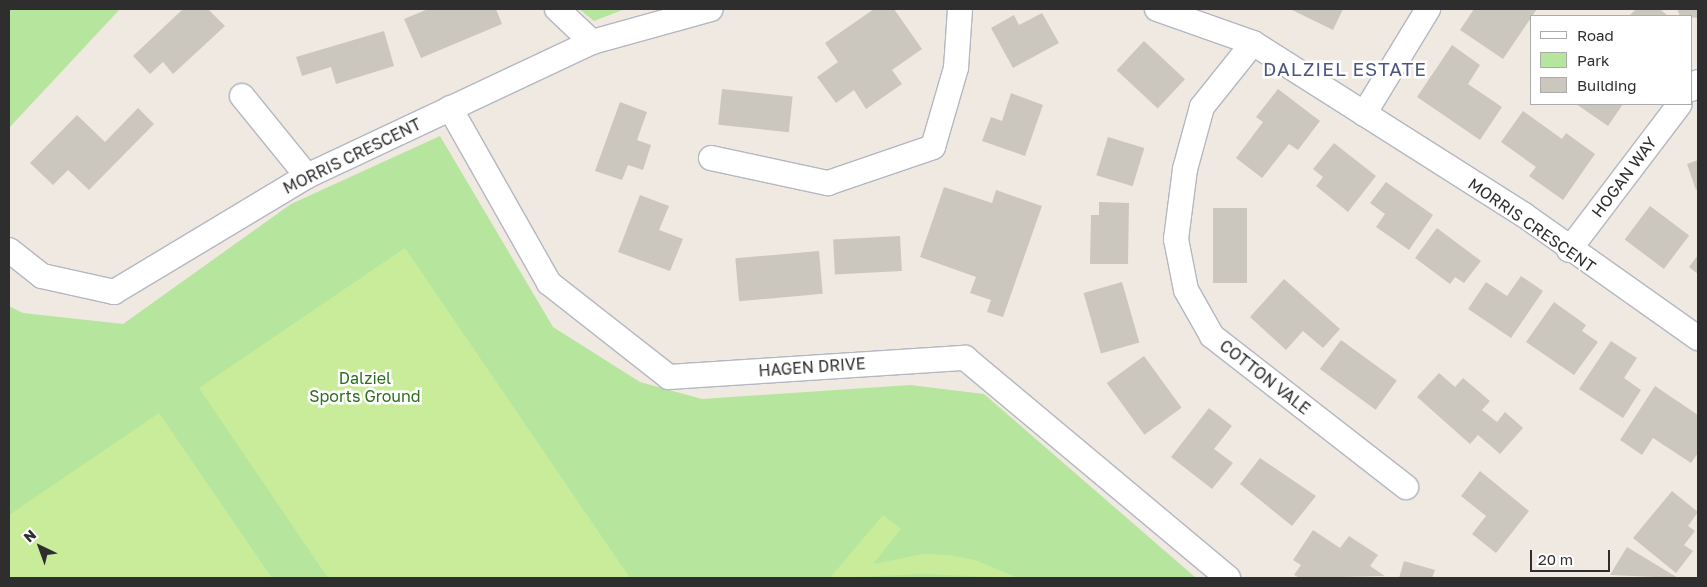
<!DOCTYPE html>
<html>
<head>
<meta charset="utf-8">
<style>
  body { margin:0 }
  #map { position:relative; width:1707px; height:587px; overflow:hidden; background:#efe9e1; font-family:"Golos Text",sans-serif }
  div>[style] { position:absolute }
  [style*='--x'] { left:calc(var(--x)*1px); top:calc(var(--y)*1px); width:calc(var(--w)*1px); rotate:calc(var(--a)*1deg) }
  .green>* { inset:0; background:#b6e59e }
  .pitch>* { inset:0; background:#c9ec9a }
  .building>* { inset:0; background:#cbc7bf; transform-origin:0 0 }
  .roads { filter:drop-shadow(1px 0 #b4b7c1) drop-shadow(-1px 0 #b4b7c1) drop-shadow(0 1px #b4b7c1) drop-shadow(0 -1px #b4b7c1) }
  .minor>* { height:24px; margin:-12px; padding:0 12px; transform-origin:12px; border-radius:12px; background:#fff }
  span { translate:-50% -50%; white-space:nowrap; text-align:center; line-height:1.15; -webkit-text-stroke:5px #fff; paint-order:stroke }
  .street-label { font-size:16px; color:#2e2e2e }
  .park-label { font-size:16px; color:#2c6e1b }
  .quarter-label { font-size:19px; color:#4d5680; letter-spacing:1px }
  .frame { position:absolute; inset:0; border:10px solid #2e2e2e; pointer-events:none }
  .legend { position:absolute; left:1530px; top:15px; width:162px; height:90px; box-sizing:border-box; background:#fff; border:1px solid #ababab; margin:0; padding:6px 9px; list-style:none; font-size:15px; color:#2e2e2e }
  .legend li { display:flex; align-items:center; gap:10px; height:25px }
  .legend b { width:25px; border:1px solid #ababab }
  .north { position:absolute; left:15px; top:522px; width:50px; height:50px; -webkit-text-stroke:4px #fff; paint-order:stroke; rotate:318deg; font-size:14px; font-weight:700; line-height:20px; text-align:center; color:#2e2e2e }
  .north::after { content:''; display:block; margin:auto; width:18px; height:22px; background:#2e2e2e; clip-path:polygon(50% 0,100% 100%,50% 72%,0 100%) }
  .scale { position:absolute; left:1530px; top:550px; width:80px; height:22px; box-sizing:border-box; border:2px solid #2e2e2e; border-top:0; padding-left:6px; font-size:15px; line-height:18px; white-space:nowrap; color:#2e2e2e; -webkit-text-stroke:4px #fff; paint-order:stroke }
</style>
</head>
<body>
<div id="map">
  <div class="green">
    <div style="clip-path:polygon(9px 9px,120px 9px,9px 128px)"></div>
    <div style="clip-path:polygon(579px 9px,625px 9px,594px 21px)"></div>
    <div style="clip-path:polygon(440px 136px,553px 327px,640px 382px,702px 399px,910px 385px,984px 394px,1196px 578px,9px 578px,9px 306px,23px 313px,123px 324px,291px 204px)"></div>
  </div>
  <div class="pitch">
    <div style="clip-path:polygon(405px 248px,630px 578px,328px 578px,199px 388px)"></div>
    <div style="clip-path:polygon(159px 413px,272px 578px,9px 578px,9px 515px)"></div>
    <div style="clip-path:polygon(883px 515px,901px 529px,873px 564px,923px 554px,949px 555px,975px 560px,1018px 578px,924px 574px,830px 578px)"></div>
  </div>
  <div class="building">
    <div style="clip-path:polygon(183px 9px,208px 9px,225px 26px,173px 74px,163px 62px,150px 74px,133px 56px)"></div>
    <div style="clip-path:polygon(428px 9px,496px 9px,502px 24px,421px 58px,404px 19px)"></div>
    <div style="clip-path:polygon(874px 9px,894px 9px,922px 49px,892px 70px,902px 84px,866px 109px,854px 90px,836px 103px,817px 77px,838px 62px,825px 43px)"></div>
    <div style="clip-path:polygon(1290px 9px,1343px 9px,1333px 30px)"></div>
    <div style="clip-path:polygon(1474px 9px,1537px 9px,1503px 59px,1460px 30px)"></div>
    <div style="clip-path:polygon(1636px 9px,1660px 9px,1668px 16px,1629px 16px)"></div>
    <div style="clip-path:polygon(1677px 9px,1698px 9px,1698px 18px,1680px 16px)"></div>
    <div style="clip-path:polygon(1042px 13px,1059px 43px,1013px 68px,991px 28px,1014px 15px,1019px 25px)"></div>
    <div style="clip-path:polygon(384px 31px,394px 66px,336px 84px,331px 67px,302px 76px,296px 57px)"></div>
    <div style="left:1144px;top:41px;width:56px;height:40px;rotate:43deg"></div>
    <div style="clip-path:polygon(1452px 45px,1480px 65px,1468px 84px,1502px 107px,1480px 140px,1417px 97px)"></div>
    <div style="left:722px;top:89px;width:71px;height:36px;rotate:6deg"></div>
    <div style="clip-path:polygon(1278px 89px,1320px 121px,1298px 150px,1289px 144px,1262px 178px,1236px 158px,1263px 122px,1256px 117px)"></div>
    <div style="clip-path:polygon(1011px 93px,1043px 105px,1025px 156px,982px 141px,991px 117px,1002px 121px)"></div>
    <div style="clip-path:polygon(620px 102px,647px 112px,637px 140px,651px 145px,643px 170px,628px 165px,622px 180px,595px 171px)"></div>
    <div style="clip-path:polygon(1576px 104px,1623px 104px,1608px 126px)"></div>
    <div style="clip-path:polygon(138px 108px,154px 124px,89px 190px,68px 170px,53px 185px,30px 163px,77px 115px,105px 142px)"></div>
    <div style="clip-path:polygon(1523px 111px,1562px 139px,1566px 133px,1595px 154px,1563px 200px,1529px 176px,1536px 167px,1501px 142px)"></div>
    <div style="left:1108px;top:137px;width:38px;height:40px;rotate:17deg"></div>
    <div style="clip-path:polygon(1334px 143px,1376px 176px,1348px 212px,1316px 186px,1323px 177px,1313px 169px)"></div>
    <div style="clip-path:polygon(1698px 160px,1698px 189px,1696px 190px,1687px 164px)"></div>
    <div style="clip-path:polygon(1386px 182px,1433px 215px,1409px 250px,1376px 227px,1385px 214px,1370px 203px)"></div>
    <div style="clip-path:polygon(944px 187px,992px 203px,996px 190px,1042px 206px,1003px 317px,987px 312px,991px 300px,970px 293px,976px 277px,920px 257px)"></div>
    <div style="clip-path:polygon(640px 195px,669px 206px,659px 230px,683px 239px,670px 271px,618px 252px)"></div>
    <div style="clip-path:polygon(1099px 202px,1129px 203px,1128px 264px,1090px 264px,1091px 215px,1099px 215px)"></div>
    <div style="left:1650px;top:206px;width:49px;height:42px;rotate:37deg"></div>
    <div style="left:1213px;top:208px;width:34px;height:75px"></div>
    <div style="clip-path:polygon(1437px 228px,1481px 261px,1464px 283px,1455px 277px,1450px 284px,1415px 258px)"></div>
    <div style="left:900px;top:236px;width:35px;height:67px;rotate:87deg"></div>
    <div style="left:819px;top:251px;width:43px;height:84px;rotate:85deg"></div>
    <div style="clip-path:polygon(1698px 255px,1698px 274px,1689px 267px)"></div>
    <div style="clip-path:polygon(1521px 276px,1543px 291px,1511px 338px,1468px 309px,1486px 282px,1507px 296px)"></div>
    <div style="clip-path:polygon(1284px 279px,1340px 329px,1323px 348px,1303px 331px,1286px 350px,1250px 317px)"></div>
    <div style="left:1122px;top:282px;width:63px;height:40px;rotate:74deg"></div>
    <div style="clip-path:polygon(1554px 302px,1586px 325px,1582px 331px,1598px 342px,1574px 375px,1526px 342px)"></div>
    <div style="left:1341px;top:340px;width:69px;height:36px;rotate:36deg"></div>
    <div style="clip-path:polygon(1611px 341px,1637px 358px,1624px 378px,1641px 390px,1623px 418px,1579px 389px)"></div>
    <div style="left:1144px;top:356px;width:64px;height:46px;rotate:54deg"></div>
    <div style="clip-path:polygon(1439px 373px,1455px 387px,1463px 378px,1490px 401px,1482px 410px,1497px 422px,1505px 412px,1523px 428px,1500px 454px,1478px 435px,1470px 444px,1417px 397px)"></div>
    <div style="clip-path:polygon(1655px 386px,1698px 415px,1698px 453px,1691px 463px,1653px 438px,1642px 455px,1620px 440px)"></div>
    <div style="clip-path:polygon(1209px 408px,1232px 426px,1214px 449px,1233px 463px,1212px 489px,1171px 457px)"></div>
    <div style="clip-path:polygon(1260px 458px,1316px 496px,1292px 526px,1240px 484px)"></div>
    <div style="clip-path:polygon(1480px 471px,1529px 511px,1496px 553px,1472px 534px,1486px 516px,1461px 496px)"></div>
    <div style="clip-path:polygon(1672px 491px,1698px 512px,1688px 526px,1695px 531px,1684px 545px,1693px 551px,1676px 573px,1633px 538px)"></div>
    <div style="clip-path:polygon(1313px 530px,1340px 548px,1349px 536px,1378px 555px,1370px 566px,1385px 576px,1300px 578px,1294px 575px,1301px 565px,1293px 560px)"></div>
    <div style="clip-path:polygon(1627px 547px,1678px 578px,1610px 575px)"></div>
    <div style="clip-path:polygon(1404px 561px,1435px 570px,1432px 578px,1399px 578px)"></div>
  </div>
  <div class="roads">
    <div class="minor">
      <div style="--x:557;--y:9;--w:48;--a:43.3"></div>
      <div style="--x:1157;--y:9;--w:102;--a:19.5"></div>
      <div style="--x:1253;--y:43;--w:321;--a:32.4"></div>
      <div style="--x:1524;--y:215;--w:213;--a:35.3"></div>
      <div style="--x:1253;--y:43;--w:82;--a:128.6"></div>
      <div style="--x:1202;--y:107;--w:64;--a:105.3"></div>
      <div style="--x:1185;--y:169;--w:71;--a:97.3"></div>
      <div style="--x:1176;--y:239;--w:52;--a:78.9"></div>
      <div style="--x:1186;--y:290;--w:53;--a:60.5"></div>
      <div style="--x:1212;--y:336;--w:246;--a:37.9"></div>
      <div style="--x:1691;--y:89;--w:10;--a:-45"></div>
      <div style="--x:242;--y:96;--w:103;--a:50.9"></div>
      <div style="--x:450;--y:108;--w:201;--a:60.5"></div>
      <div style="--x:549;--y:283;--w:152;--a:38.1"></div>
      <div style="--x:669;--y:377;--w:297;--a:-3.7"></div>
      <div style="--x:965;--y:358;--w:343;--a:39.9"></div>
      <div style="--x:1364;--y:114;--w:123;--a:-58.6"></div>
      <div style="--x:711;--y:158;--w:120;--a:12.1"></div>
      <div style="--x:828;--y:183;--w:111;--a:-18.9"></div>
      <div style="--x:933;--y:147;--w:82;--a:-73.8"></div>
      <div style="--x:956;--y:68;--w:59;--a:-86.1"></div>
      <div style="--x:9;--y:250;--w:42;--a:38.2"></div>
      <div style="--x:42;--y:276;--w:74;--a:12.5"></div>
      <div style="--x:114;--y:292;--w:225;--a:-31"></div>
      <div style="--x:307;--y:176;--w:315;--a:-25.2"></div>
      <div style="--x:592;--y:42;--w:123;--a:-15.5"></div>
      <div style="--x:1569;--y:250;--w:183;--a:-52.8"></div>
    </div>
  </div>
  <div class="street-label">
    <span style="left:352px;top:156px;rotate:-26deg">MORRIS CRESCENT</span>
    <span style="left:1624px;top:177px;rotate:-53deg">HOGAN WAY</span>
    <span style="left:1532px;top:225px;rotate:35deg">MORRIS CRESCENT</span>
    <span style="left:812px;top:367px;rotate:-4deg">HAGEN DRIVE</span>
    <span style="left:1265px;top:377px;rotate:38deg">COTTON VALE</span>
  </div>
  <div class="park-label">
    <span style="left:365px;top:387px">Dalziel<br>Sports Ground</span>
  </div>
  <div class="quarter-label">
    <span style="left:1345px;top:69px">DALZIEL ESTATE</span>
  </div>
  <div class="frame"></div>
  <ul class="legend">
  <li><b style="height:6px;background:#fff"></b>Road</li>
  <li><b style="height:14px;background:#b6e59e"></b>Park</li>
  <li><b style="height:14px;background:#cbc7bf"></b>Building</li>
  </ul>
  <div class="north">N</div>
  <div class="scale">20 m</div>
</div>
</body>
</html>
